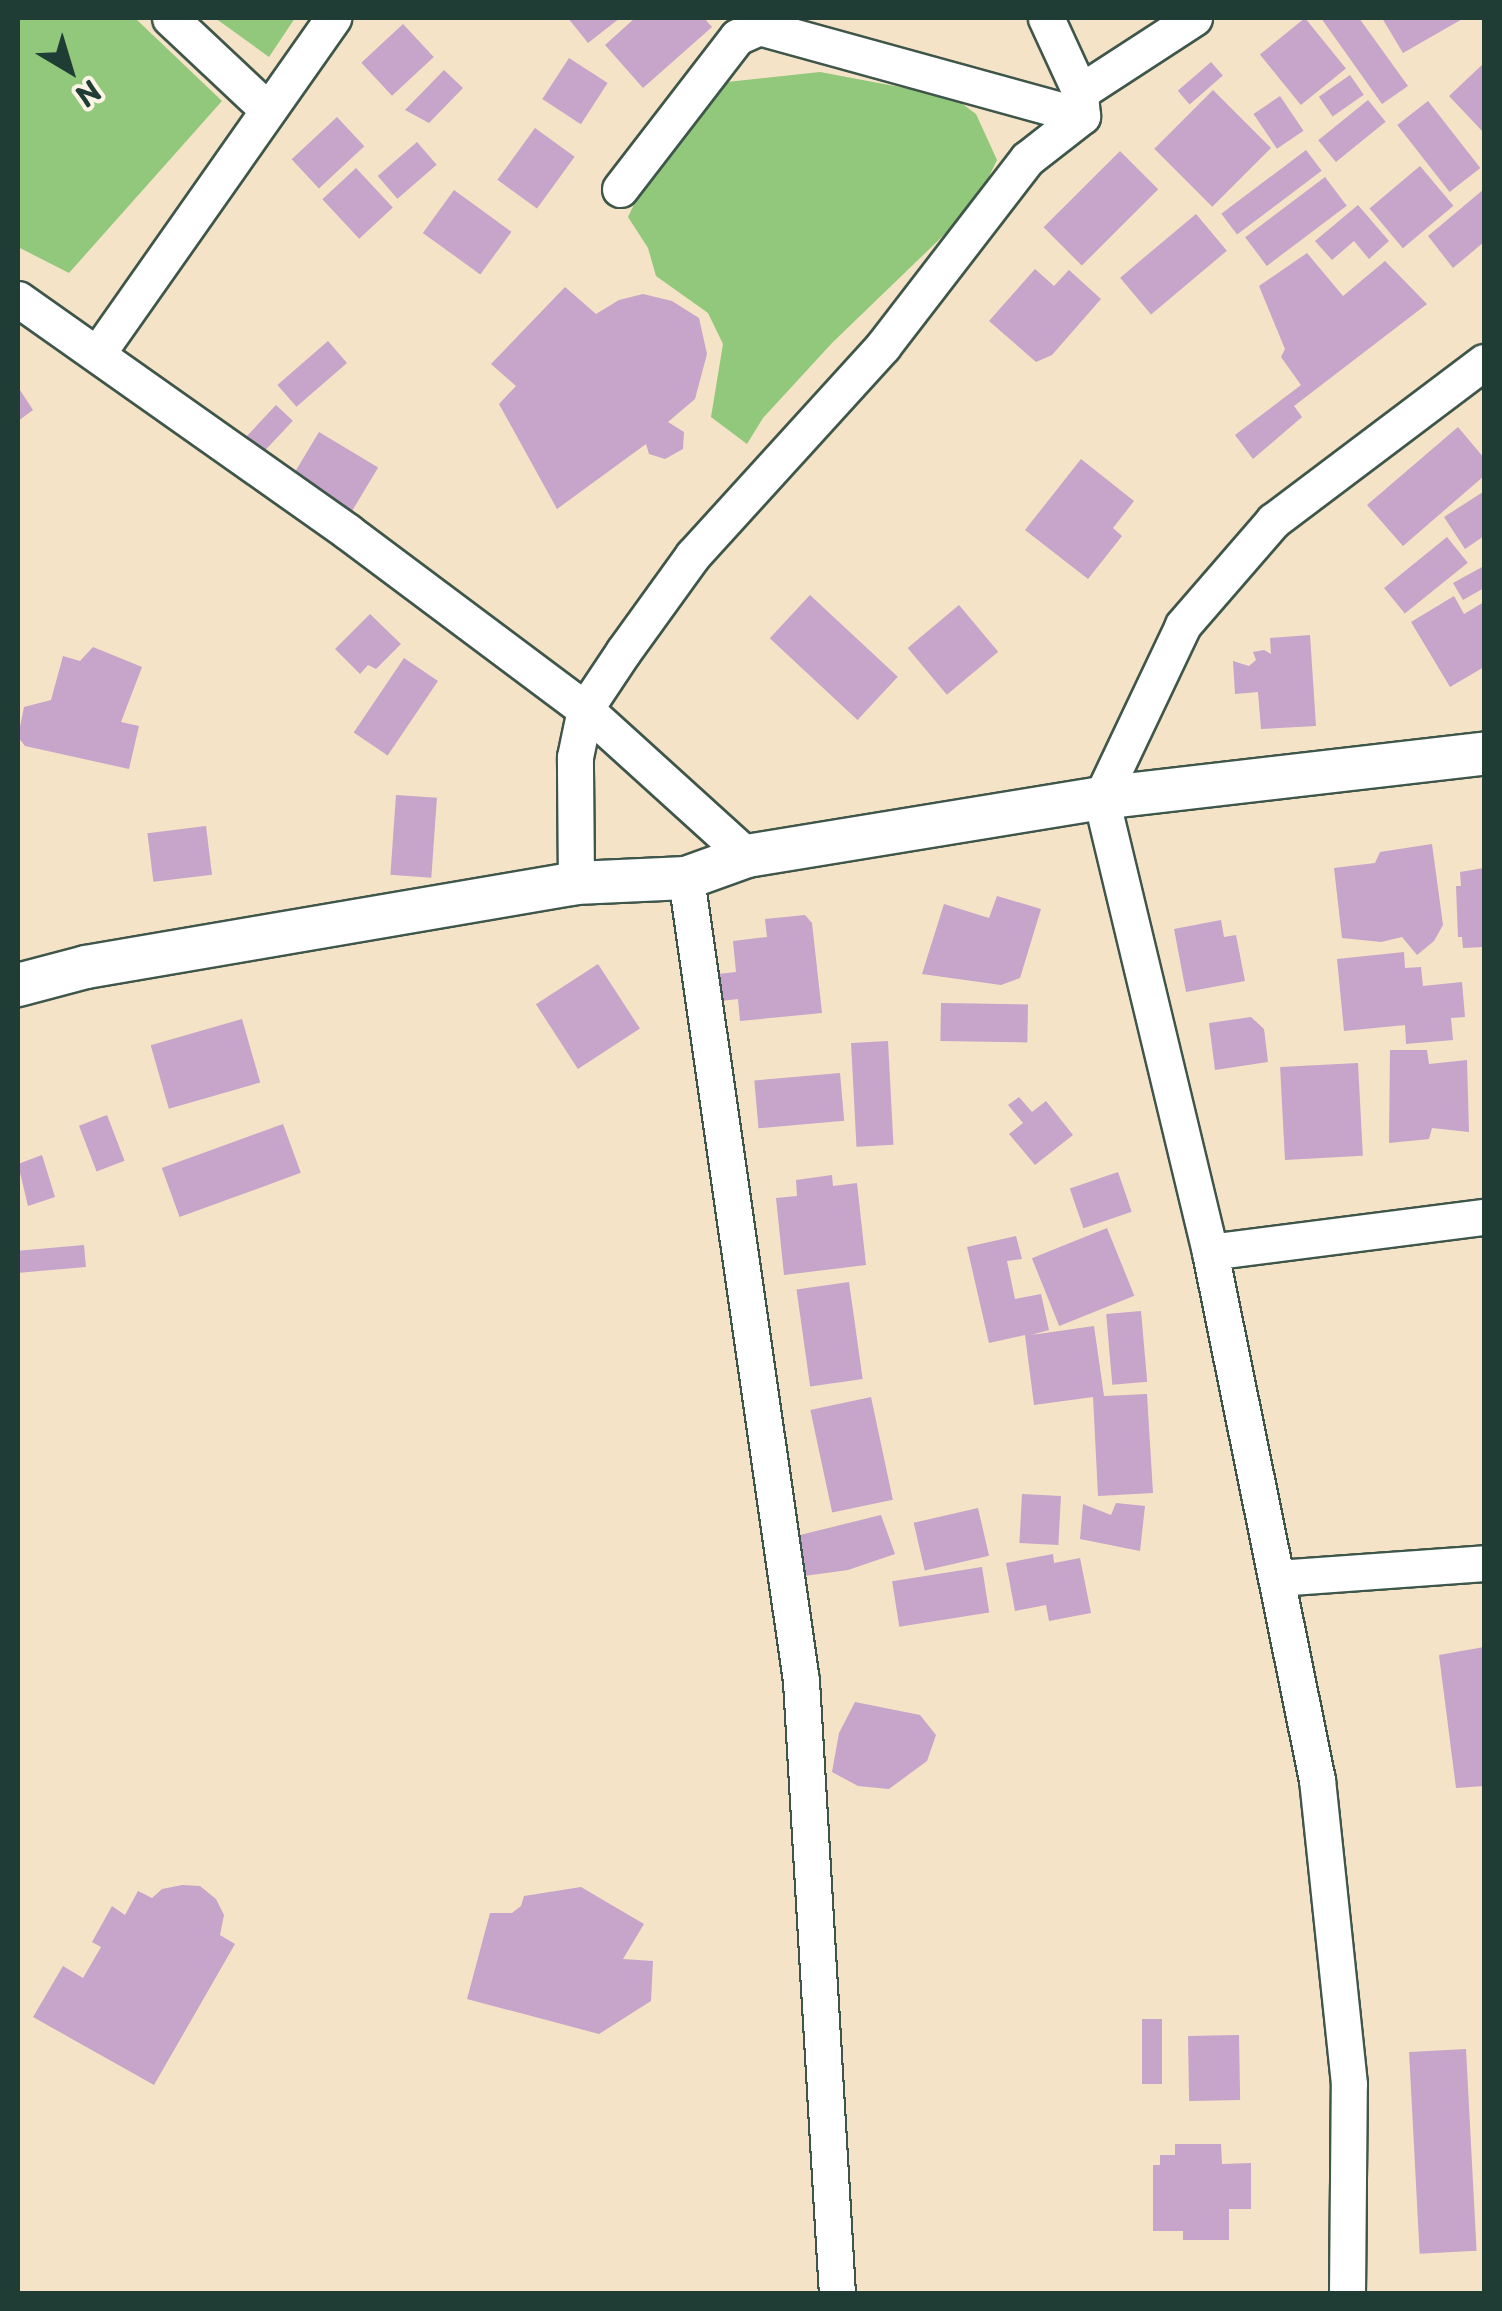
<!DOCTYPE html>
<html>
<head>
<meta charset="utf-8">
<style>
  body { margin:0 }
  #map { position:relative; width:1502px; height:2311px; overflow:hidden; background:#f4e3c7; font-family:"Playpen Sans",sans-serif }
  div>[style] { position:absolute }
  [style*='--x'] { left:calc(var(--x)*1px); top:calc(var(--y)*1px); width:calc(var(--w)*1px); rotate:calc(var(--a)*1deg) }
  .green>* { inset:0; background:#91c87b }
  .building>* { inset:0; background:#c7a4c9; transform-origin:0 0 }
  .roads { filter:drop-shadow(2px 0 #3f564a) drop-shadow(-2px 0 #3f564a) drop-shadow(0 2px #3f564a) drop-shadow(0 -2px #3f564a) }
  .minor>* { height:35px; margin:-17.5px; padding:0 17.5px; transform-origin:17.5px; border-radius:17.5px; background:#fff }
  .tertiary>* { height:42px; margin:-21px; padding:0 21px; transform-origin:21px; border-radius:21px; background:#fff }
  span { translate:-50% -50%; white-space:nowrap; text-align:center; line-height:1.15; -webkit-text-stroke:10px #fcf5e5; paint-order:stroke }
  .frame { position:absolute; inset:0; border:20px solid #1f3d34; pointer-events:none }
  .north { position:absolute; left:20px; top:20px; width:100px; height:100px; -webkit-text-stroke:8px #fcf5e5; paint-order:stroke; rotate:142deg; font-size:28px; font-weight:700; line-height:40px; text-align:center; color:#1f3d34 }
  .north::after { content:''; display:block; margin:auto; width:35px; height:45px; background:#1f3d34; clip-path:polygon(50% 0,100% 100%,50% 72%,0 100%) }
</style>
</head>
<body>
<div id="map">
  <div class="green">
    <div style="clip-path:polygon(18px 18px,135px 18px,222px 101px,69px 273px,18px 247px)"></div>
    <div style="clip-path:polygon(215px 18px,295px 18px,269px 57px)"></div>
    <div style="clip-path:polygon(820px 72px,953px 97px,976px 114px,997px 160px,975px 205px,832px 343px,763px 418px,747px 444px,711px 417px,723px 344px,708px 313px,656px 276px,648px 248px,628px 217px,648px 175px,727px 82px)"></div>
  </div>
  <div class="building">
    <div style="clip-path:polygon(568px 18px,620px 18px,588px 43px)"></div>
    <div style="clip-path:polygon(635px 18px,704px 18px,712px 27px,643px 88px,605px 45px)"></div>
    <div style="left:1305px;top:18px;width:65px;height:58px;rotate:51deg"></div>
    <div style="clip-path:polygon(1321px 18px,1359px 18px,1408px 86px,1382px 104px)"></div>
    <div style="clip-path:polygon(1382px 18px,1464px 18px,1403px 53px)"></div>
    <div style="left:403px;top:24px;width:45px;height:57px;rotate:47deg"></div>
    <div style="left:569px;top:58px;width:46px;height:49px;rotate:33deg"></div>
    <div style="left:1211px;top:62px;width:18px;height:44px;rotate:49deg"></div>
    <div style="clip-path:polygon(1484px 63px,1484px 133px,1449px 96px)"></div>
    <div style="clip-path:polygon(444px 70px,463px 88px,429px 123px,405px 110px)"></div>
    <div style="left:1350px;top:75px;width:24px;height:38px;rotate:55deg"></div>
    <div style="left:1213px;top:90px;width:82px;height:83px;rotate:45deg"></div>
    <div style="left:1280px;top:96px;width:42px;height:32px;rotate:56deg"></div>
    <div style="left:1368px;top:100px;width:28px;height:64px;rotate:51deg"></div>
    <div style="left:1428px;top:101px;width:85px;height:39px;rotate:52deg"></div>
    <div style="left:337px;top:117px;width:40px;height:62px;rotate:47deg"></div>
    <div style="left:535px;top:128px;width:49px;height:64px;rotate:36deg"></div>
    <div style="left:417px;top:142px;width:30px;height:52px;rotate:49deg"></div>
    <div style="left:1306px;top:150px;width:26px;height:106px;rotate:53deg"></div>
    <div style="left:1120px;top:151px;width:54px;height:108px;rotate:45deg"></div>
    <div style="left:1420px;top:166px;width:52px;height:66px;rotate:50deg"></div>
    <div style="left:356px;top:168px;width:54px;height:46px;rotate:47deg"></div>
    <div style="left:1325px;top:177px;width:36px;height:100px;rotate:53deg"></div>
    <div style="clip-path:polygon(1484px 189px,1484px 242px,1453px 268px,1428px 236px)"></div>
    <div style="left:454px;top:190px;width:71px;height:53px;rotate:36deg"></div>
    <div style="clip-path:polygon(1358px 205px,1389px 241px,1369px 259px,1354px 241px,1332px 260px,1315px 241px)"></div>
    <div style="left:1196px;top:214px;width:48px;height:99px;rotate:50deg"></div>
    <div style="clip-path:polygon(1307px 253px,1343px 296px,1385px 261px,1427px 304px,1294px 406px,1302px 417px,1253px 459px,1235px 435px,1301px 385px,1281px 357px,1285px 349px,1259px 286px)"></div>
    <div style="clip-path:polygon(1035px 269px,1054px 286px,1069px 270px,1101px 299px,1052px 355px,1036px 362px,989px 321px)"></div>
    <div style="clip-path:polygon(565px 287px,596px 314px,619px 300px,643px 294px,672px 301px,699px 318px,707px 354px,695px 399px,668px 422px,684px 432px,683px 449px,665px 459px,649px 454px,646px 444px,557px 509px,499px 404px,516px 386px,491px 364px)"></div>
    <div style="left:328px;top:341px;width:29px;height:67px;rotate:49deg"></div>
    <div style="clip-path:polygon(18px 387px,33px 410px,18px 421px)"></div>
    <div style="left:276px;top:405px;width:23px;height:47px;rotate:43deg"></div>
    <div style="clip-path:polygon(1458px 427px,1484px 458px,1484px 476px,1403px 546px,1367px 505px)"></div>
    <div style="left:319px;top:432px;width:69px;height:51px;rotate:31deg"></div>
    <div style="clip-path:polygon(1081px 459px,1134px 501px,1113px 528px,1122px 536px,1088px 579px,1025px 530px)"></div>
    <div style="clip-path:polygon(1483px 492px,1484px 536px,1465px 549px,1444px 517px)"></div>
    <div style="left:1447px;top:537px;width:33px;height:81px;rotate:51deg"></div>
    <div style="clip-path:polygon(1484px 566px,1484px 588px,1463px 600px,1453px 583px)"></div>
    <div style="left:810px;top:595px;width:120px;height:59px;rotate:43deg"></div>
    <div style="clip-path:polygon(1454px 596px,1464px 614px,1484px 602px,1484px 667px,1450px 687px,1411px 622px)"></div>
    <div style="left:959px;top:605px;width:61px;height:67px;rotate:50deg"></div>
    <div style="clip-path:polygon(370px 614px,401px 644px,376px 669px,368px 665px,360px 674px,335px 649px)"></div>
    <div style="clip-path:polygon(1310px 635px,1316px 726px,1261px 729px,1258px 692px,1235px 694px,1233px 661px,1249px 666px,1256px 660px,1253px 652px,1264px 650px,1271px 654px,1270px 638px)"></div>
    <div style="clip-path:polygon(93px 647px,142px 667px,121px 722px,139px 726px,129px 769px,25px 746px,18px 737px,24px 707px,51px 700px,63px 656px,80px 661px)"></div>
    <div style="left:404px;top:658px;width:41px;height:90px;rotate:34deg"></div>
    <div style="left:396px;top:795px;width:41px;height:80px;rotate:4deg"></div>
    <div style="left:206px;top:826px;width:49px;height:59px;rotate:83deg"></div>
    <div style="clip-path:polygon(1432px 844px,1443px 925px,1434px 941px,1417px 955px,1402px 937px,1381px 942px,1342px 938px,1334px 868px,1375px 863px,1380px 852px)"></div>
    <div style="clip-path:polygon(1484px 868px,1484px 947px,1463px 948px,1462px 937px,1458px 937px,1456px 886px,1461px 886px,1460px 872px)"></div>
    <div style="clip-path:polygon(997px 896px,1041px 909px,1020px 978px,1001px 985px,922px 974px,944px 904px,989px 918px)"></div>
    <div style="clip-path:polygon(805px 915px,812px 923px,822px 1013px,740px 1021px,738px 999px,721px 1001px,718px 974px,736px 972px,733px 941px,767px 937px,765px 919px)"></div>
    <div style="clip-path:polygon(1221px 920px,1224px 937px,1236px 935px,1245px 981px,1186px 992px,1174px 929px)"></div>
    <div style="clip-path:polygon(1404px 952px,1405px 968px,1421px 967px,1423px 986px,1462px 982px,1465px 1017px,1451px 1018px,1453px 1040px,1406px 1044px,1405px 1025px,1344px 1031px,1337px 959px)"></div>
    <div style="left:598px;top:964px;width:77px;height:74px;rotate:57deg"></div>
    <div style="left:941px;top:1003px;width:87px;height:38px;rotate:1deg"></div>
    <div style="clip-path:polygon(1251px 1017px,1264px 1029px,1268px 1062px,1215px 1070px,1209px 1023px)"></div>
    <div style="left:242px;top:1019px;width:66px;height:95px;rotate:74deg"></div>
    <div style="left:888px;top:1041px;width:104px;height:37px;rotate:87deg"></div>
    <div style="clip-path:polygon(1390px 1050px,1427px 1050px,1429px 1064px,1467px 1060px,1469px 1132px,1432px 1128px,1429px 1139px,1389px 1143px)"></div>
    <div style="left:1358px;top:1063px;width:93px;height:78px;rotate:87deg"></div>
    <div style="left:840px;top:1073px;width:48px;height:86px;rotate:85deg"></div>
    <div style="clip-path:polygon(1019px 1097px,1032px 1112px,1046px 1101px,1073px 1135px,1035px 1165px,1009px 1134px,1023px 1123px,1008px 1105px)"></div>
    <div style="left:107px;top:1115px;width:49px;height:30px;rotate:69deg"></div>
    <div style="left:283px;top:1124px;width:52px;height:129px;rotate:70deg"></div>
    <div style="clip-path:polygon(42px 1155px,55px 1197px,28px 1206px,18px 1164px)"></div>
    <div style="left:1118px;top:1172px;width:42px;height:51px;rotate:71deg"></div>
    <div style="clip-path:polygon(832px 1175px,833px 1186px,857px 1183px,866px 1265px,784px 1275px,776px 1198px,797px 1196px,796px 1180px)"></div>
    <div style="left:1107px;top:1228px;width:73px;height:81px;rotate:68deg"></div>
    <div style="clip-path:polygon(1016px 1236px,1022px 1259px,1007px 1261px,1015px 1299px,1041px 1294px,1049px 1330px,1031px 1335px,1094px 1326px,1104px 1396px,1147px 1394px,1153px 1493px,1098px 1496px,1093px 1397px,1034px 1405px,1025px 1335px,989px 1343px,967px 1247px)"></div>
    <div style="left:84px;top:1245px;width:22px;height:66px;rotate:85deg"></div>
    <div style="left:849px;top:1282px;width:98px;height:53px;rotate:82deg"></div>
    <div style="left:1141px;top:1311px;width:71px;height:35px;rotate:85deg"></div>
    <div style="left:871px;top:1397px;width:105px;height:62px;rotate:78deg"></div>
    <div style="left:1022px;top:1494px;width:39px;height:49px;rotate:3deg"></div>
    <div style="clip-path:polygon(1116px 1503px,1145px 1506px,1140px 1551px,1080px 1539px,1083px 1504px,1111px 1515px)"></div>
    <div style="left:978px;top:1508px;width:49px;height:66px;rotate:77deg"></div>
    <div style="clip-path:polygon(881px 1515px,895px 1554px,848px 1570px,804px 1576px,796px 1536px)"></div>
    <div style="clip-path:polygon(1053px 1554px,1054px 1563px,1080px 1558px,1091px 1613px,1049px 1621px,1046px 1605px,1015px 1611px,1006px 1563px)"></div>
    <div style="left:982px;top:1567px;width:46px;height:91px;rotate:81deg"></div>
    <div style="clip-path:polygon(1484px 1647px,1484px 1786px,1456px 1788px,1439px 1655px)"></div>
    <div style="clip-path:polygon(855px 1702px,920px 1715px,936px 1735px,927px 1761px,889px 1789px,858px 1786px,832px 1772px,839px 1733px)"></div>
    <div style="clip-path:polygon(182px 1885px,200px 1886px,216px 1899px,224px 1915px,220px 1935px,235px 1944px,154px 2085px,33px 2017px,63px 1966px,83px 1978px,101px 1947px,92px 1942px,112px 1906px,125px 1915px,138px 1891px,152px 1898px,162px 1889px)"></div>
    <div style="clip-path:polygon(581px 1887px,644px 1924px,623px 1959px,653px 1961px,651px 2001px,599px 2034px,467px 1999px,490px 1913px,512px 1913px,521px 1906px,524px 1896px)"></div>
    <div style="left:1142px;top:2019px;width:20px;height:65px"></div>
    <div style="left:1239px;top:2035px;width:65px;height:51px;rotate:89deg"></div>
    <div style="left:1466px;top:2049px;width:202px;height:57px;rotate:87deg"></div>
    <div style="clip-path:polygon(1175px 2144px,1221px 2144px,1222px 2164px,1251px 2163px,1251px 2209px,1229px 2209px,1229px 2240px,1183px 2240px,1183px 2231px,1153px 2231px,1153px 2165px,1160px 2165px,1160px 2155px,1175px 2155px)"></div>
  </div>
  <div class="roads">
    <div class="minor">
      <div style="--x:170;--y:18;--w:134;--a:43.2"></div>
      <div style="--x:1046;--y:18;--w:81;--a:65.3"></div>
      <div style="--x:620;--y:189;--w:192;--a:-52.4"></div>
      <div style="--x:737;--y:37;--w:24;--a:-24"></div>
      <div style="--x:759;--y:27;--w:335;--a:15.4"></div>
      <div style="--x:18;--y:299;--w:404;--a:35.2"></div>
      <div style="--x:348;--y:532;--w:296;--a:36.8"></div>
      <div style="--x:585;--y:709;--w:219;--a:42.2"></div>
      <div style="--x:97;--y:354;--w:411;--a:-54.9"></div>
      <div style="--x:686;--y:878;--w:811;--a:81.85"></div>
      <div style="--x:801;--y:1681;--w:614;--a:86.64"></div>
      <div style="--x:576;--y:883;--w:126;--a:-90.5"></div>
      <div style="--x:575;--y:757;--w:49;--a:-78.2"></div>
      <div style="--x:585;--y:709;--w:69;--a:-56.3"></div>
      <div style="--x:623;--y:652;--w:120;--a:-54.2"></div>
      <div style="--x:693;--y:555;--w:282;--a:-47.7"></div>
      <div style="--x:883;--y:346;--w:236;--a:-52.4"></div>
      <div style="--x:1027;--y:159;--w:70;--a:-38"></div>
      <div style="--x:1082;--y:116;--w:24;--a:-95"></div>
      <div style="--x:1080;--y:92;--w:136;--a:-33"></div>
      <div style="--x:1210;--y:1252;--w:276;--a:-7.3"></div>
      <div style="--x:1277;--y:1578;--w:208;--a:-4.1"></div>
      <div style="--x:1347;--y:2294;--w:210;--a:-89.5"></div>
      <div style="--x:1349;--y:2084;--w:306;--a:-96"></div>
      <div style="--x:1317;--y:1780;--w:539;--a:-101.46"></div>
      <div style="--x:1210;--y:1252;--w:467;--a:-103.5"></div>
      <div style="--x:1101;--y:798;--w:191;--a:-64.6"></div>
      <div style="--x:1183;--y:625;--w:138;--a:-49.1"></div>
      <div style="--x:1273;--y:521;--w:264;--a:-37"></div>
    </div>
    <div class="tertiary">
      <div style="--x:18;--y:985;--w:70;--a:-14.8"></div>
      <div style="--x:86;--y:967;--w:497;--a:-9.7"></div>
      <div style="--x:576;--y:883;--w:110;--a:-2.6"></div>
      <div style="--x:686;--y:878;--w:65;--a:-19.8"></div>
      <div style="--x:747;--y:856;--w:359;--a:-9.3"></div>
      <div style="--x:1101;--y:798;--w:386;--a:-6.6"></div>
    </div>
  </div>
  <div class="frame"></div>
  <div class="north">N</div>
</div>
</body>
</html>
